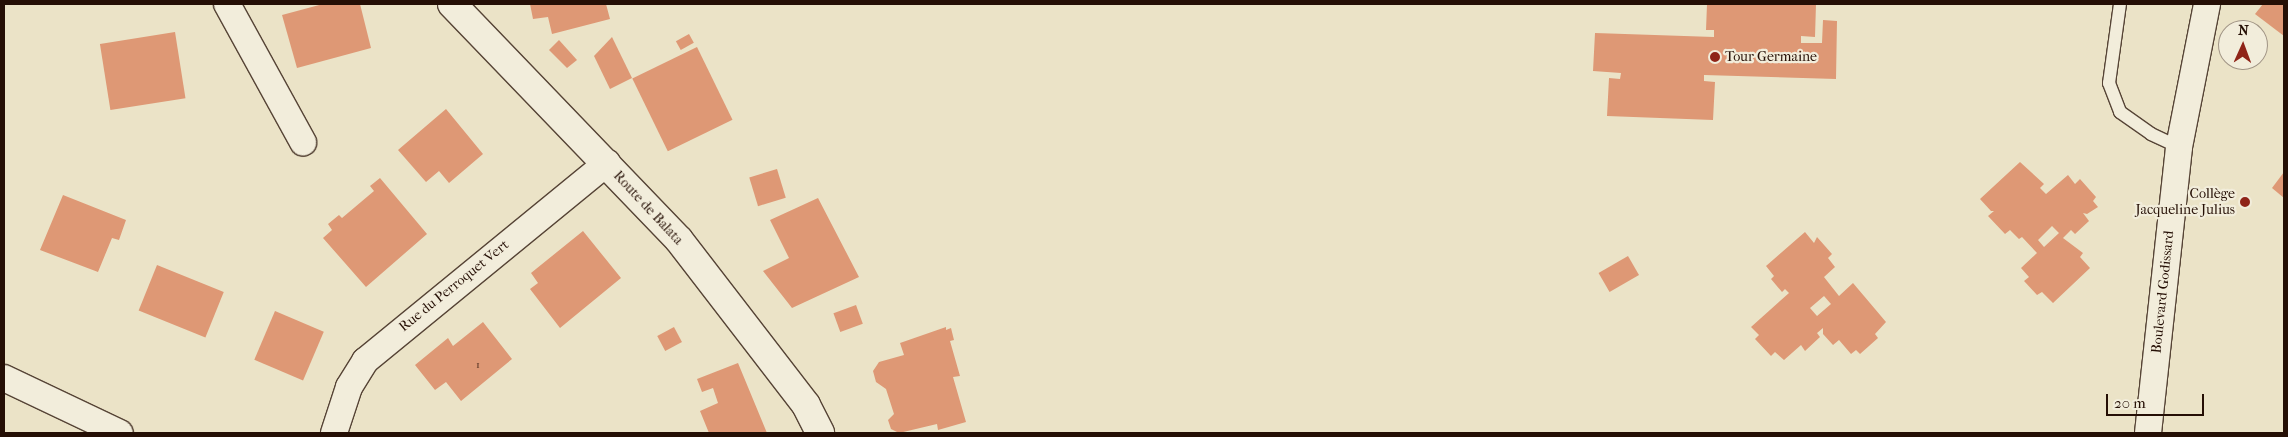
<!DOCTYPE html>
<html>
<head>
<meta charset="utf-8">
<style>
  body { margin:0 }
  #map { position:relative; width:2288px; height:437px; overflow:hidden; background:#ebe3c7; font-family:"IM FELL French Canon",serif }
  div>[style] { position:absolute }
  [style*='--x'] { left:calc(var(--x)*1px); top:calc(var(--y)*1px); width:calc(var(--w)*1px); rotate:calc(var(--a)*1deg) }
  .building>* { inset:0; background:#de9875; transform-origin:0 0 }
  .roads { filter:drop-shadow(1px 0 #564436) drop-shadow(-1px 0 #564436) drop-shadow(0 1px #564436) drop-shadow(0 -1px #564436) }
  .lane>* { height:12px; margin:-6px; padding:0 6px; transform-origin:6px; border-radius:6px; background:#f2eddb }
  .street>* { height:26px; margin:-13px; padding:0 13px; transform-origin:13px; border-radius:13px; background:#f2eddb }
  .secondary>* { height:28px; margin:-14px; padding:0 14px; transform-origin:14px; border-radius:14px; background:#f2eddb }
  .dots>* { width:14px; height:14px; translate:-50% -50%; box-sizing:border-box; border:2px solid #f2eddb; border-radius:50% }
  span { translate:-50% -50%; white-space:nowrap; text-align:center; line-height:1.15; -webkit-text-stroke:4.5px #f2eddb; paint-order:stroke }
  .number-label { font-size:11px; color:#533121 }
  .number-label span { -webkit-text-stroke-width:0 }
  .poi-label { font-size:14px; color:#250f05 }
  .left { translate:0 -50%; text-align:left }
  .right { translate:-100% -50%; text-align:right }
  .street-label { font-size:14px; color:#250f05 }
  .frame { position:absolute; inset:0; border:5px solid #250f05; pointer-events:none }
  .north { position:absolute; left:2218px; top:20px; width:50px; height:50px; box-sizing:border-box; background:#f2eddb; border:1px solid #a09485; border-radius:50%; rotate:2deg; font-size:14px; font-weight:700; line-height:20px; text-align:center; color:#250f05 }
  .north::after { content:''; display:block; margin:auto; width:18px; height:22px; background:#8f2418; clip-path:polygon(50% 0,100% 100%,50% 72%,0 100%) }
  .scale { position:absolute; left:2106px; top:394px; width:98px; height:22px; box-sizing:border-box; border:2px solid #250f05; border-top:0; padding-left:6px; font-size:15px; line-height:18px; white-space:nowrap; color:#250f05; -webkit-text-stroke:4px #f2eddb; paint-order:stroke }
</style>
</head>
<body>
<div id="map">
  <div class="building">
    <div style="clip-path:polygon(323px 4px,360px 4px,371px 48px,297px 68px,282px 15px)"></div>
    <div style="clip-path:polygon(530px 4px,606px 4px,610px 19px,552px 34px,548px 17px,533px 19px)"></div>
    <div style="clip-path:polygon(1707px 4px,1816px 4px,1815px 37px,1801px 36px,1801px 43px,1822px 43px,1823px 20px,1837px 21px,1836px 79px,1704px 75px,1704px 81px,1715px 82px,1713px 120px,1607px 116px,1609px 78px,1620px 79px,1621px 73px,1593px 71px,1595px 33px,1714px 37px,1714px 30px,1706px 30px)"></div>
    <div style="clip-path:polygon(2263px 4px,2284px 4px,2284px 36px,2255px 14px)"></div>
    <div style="left:175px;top:32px;width:67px;height:76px;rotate:81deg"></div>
    <div style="left:689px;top:34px;width:10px;height:15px;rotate:61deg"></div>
    <div style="clip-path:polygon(612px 37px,632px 78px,610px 89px,594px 56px)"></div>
    <div style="clip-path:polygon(559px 40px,577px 60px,567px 68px,549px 50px)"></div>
    <div style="left:697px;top:47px;width:81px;height:72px;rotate:64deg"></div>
    <div style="clip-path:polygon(446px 109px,483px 154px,449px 183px,439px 171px,426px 182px,398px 150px)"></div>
    <div style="clip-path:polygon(evenodd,2020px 162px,2044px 184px,2040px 188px,2046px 194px,2068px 175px,2075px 184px,2080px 179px,2096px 197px,2093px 201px,2098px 207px,2087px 214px,2083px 213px,2089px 221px,2075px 234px,2071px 230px,2063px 238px,2083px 253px,2080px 257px,2090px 268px,2053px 303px,2042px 292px,2037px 295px,2024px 281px,2029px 277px,2021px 268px,2037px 253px,2022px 237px,2019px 239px,2010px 230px,2005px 234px,1988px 216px,1994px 211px,1999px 211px,1991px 211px,1980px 199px,2020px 162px,2052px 226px,2059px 233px,2044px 247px,2038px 240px,2052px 226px)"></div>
    <div style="left:777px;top:169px;width:30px;height:29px;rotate:73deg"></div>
    <div style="clip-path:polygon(2284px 172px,2284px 198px,2272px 188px)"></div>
    <div style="clip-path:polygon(380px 178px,427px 234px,366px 287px,323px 238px,332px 230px,328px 224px,339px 215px,342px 218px,374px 191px,370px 186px)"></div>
    <div style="clip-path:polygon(63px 195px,126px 220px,119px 240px,112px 238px,98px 272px,40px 250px)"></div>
    <div style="clip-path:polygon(818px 198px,859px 277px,792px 308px,763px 271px,789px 258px,770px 220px)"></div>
    <div style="clip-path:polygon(583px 231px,621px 278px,560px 328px,530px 289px,538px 283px,531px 273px)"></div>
    <div style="clip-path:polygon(evenodd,1805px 232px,1814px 243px,1817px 237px,1832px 254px,1828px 258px,1835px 267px,1824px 277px,1839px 296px,1853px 283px,1886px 322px,1875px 334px,1878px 338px,1860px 354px,1856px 350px,1851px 354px,1839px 340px,1833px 345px,1823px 334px,1823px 328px,1817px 333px,1820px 337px,1805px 351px,1801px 345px,1784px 360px,1775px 352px,1771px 356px,1755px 339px,1759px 335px,1751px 327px,1789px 293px,1785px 289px,1782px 292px,1771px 279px,1774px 276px,1766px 266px,1805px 232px,1824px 296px,1831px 304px,1817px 316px,1810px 308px,1824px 296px)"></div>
    <div style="left:1628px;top:256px;width:22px;height:34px;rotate:60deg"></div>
    <div style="left:157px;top:265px;width:72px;height:49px;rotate:22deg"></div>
    <div style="left:856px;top:305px;width:20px;height:24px;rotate:70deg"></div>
    <div style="left:275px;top:311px;width:53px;height:53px;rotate:23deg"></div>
    <div style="clip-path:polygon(483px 322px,512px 359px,461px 401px,446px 382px,435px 390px,415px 365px,448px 338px,453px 346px)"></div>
    <div style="left:674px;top:327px;width:17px;height:19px;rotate:62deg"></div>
    <div style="clip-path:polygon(946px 327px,946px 330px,951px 328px,954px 340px,950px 341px,960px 376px,953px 377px,966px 422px,938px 430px,937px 424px,899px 433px,891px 429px,888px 420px,894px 414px,886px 389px,876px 382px,873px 371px,879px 362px,904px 355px,900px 343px)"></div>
    <div style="clip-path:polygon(738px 363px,767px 433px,709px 433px,700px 411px,718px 403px,713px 388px,702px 392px,697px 379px)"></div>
  </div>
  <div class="roads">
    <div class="lane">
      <div style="--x:2120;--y:4;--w:80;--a:97.9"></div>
      <div style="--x:2109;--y:83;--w:31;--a:69"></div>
      <div style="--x:2120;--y:112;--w:38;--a:35"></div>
      <div style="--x:2151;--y:134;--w:31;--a:25"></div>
    </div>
    <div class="street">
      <div style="--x:227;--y:4;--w:158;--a:61.2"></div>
      <div style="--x:4;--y:378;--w:128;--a:25.4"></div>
      <div style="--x:334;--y:433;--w:48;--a:-71.9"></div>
      <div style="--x:349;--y:387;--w:31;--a:-58"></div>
      <div style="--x:365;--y:361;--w:313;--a:-39.3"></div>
      <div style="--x:2148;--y:433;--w:288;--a:-83.8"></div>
      <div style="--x:2179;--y:147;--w:146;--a:-78.9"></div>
    </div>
    <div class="secondary">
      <div style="--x:452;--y:4;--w:327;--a:46.1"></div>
      <div style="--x:679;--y:240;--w:208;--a:52.4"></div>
      <div style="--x:806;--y:405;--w:31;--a:63"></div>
    </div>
  </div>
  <div class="dots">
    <div style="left:1715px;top:57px;background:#8f2418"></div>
    <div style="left:2245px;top:202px;background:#8f2418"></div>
  </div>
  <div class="number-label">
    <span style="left:478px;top:365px">1</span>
  </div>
  <div class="poi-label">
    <span class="left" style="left:1725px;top:57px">Tour Germaine</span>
    <span class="right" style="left:2235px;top:202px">Collège<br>Jacqueline Julius</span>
  </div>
  <div class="street-label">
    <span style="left:648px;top:208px;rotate:47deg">Route de Balata</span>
    <span style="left:454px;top:286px;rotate:-39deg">Rue du Perroquet Vert</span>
    <span style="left:2163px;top:292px;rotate:-84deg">Boulevard Godissard</span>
  </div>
  <div class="frame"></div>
  <div class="north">N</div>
  <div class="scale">20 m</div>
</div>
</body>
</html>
